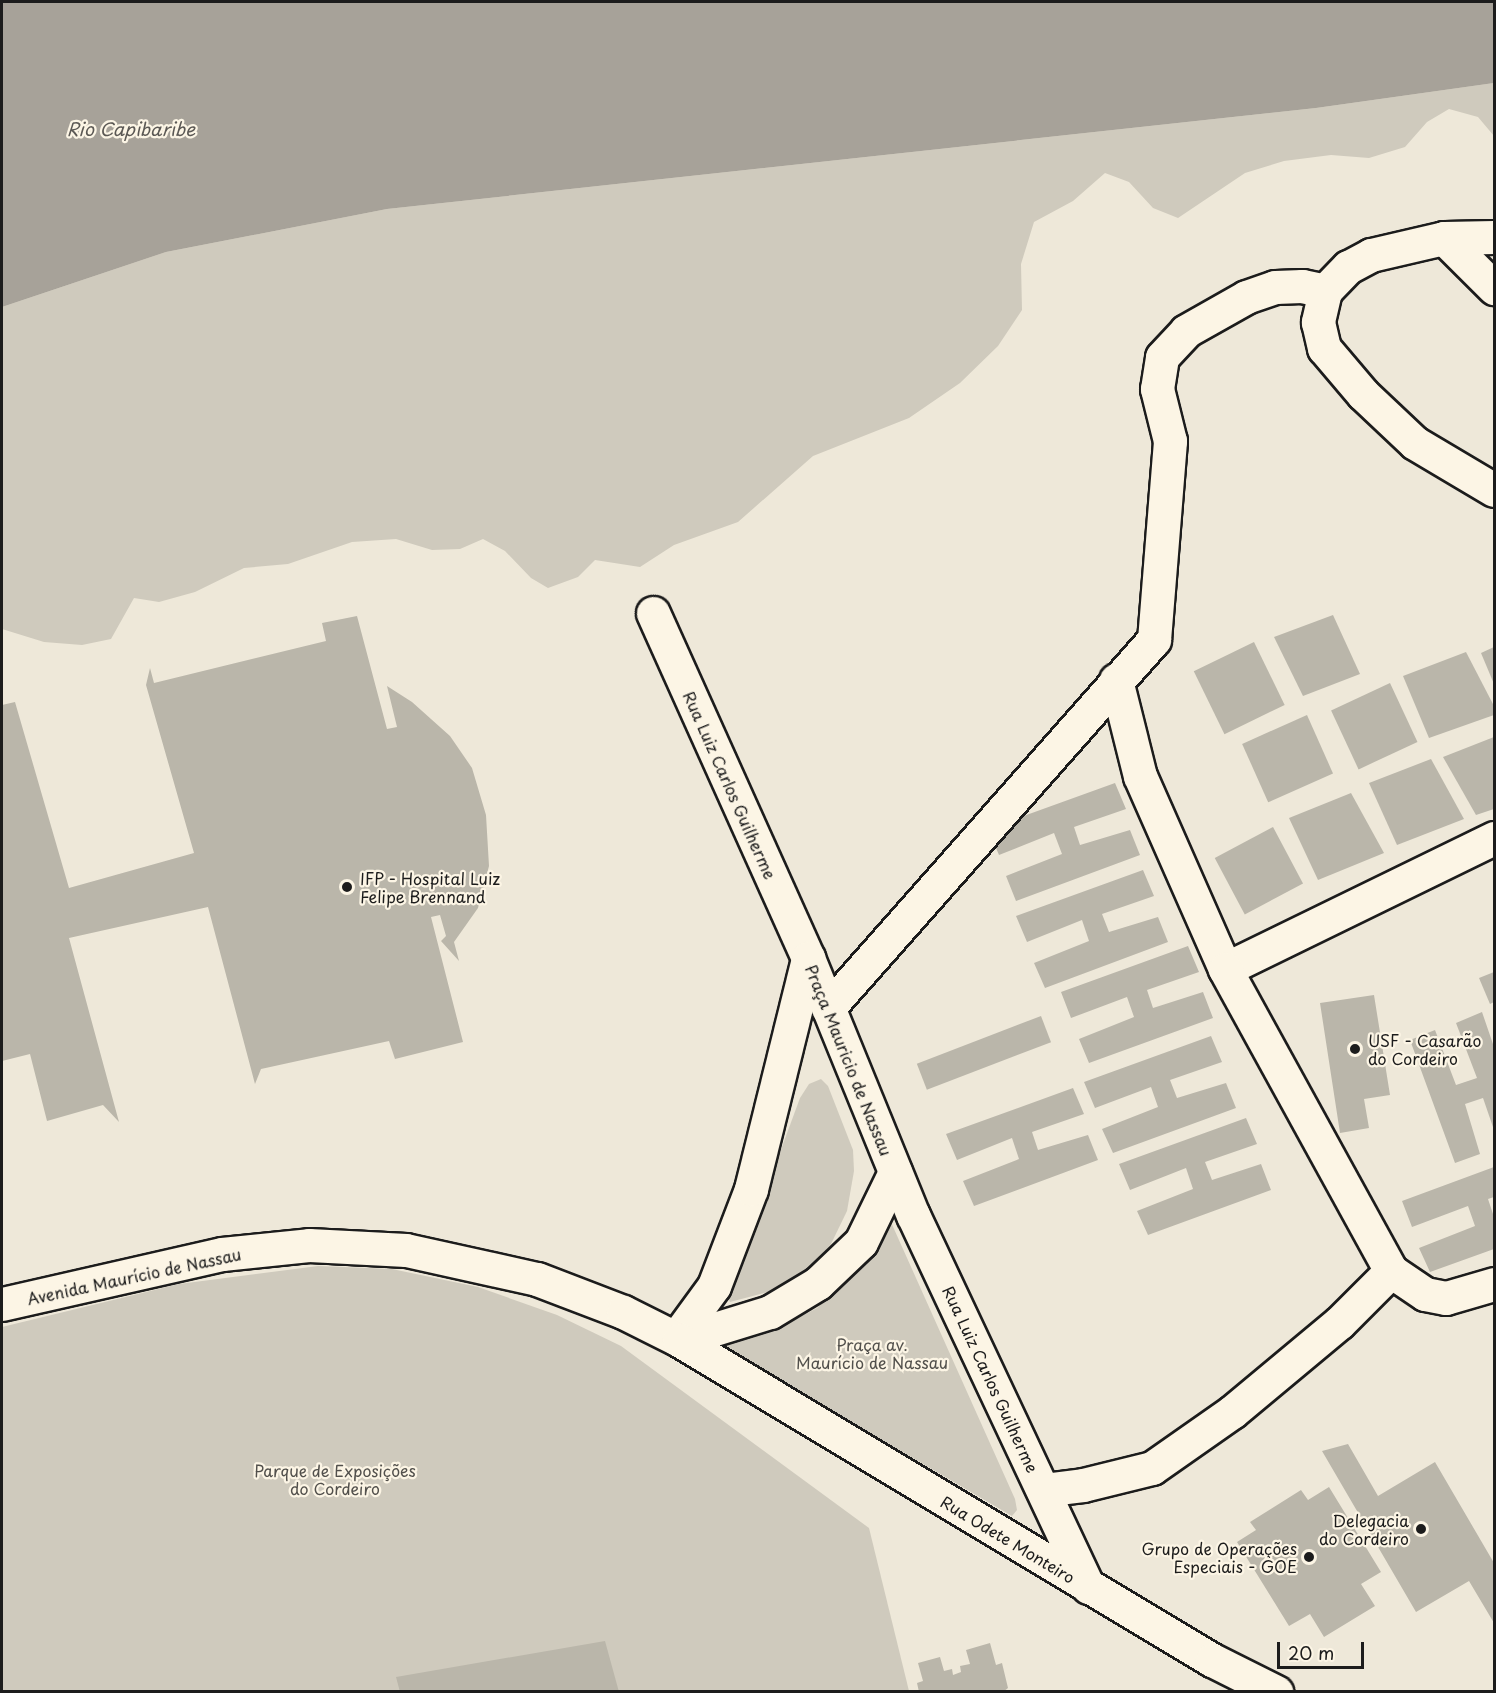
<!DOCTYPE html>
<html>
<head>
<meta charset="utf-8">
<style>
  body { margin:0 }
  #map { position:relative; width:1496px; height:1693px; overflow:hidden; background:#eee8d9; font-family:"Playpen Sans",sans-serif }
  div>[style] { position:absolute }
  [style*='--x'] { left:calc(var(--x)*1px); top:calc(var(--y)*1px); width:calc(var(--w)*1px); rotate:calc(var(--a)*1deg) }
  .green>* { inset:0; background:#cfcabd }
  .water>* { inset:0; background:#a7a299 }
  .building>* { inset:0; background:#bab6aa; transform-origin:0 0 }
  .roads { filter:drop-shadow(2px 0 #1c1c1c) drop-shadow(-2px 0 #1c1c1c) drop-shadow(0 2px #1c1c1c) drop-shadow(0 -2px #1c1c1c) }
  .minor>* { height:33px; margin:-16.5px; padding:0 16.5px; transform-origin:16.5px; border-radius:16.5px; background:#fcf5e5 }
  .major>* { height:33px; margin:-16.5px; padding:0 16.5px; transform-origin:16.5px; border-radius:16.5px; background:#fcf5e5 }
  .dots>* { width:16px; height:16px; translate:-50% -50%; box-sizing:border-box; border:3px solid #fcf5e5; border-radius:50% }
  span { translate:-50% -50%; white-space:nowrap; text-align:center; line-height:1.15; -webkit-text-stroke:4.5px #fcf5e5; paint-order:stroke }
  .street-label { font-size:16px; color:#1c1c1c }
  .poi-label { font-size:16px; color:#1c1c1c }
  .left { translate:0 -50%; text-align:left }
  .right { translate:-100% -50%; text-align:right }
  .park-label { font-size:16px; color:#52504c }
  .water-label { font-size:18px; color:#5b5854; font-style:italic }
  .frame { position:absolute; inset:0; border:3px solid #1c1c1c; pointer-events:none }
  .scale { position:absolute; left:1277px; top:1642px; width:87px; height:27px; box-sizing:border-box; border:3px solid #1c1c1c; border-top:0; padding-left:8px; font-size:18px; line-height:21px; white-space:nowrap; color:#1c1c1c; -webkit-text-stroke:4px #fcf5e5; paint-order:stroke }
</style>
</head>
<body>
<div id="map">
  <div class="green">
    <div style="clip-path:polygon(1494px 83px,1494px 136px,1478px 117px,1449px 109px,1427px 122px,1405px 147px,1369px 158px,1331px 155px,1284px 161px,1245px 173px,1178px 218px,1153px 208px,1129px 182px,1105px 173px,1073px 201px,1034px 222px,1021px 264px,1022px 310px,998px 346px,960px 383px,909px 418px,813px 456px,738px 522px,674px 545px,640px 567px,595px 560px,578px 577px,548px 588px,531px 578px,505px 551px,483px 539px,460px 549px,432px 550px,396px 539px,352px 542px,288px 564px,244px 568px,195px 592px,159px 602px,134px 598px,111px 639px,82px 645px,44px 642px,2px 629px,2px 307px,166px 252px,387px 209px,1316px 108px)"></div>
    <div style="clip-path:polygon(821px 1079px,828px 1086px,853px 1150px,854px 1171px,847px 1211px,831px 1244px,808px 1271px,775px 1290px,730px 1302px,727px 1296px,800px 1098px,809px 1084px)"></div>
    <div style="clip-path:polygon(890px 1220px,1015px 1499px,1017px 1510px,1012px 1516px,719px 1345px,720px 1341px,783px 1326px,817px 1308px,849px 1277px)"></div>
    <div style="clip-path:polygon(318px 1266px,392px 1269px,478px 1287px,557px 1315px,621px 1346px,869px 1528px,909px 1691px,2px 1691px,2px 1327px,179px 1284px)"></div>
  </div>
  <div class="water">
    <div style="clip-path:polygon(2px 2px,1494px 2px,1494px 83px,1316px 108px,387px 209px,166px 252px,2px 307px)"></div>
  </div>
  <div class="building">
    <div style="clip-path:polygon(1333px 615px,1360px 674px,1303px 696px,1274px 637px)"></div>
    <div style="clip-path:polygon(357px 616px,387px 729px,397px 727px,387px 686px,412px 702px,450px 736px,472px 768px,486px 815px,489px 866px,478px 908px,454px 942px,459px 961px,441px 941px,446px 936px,440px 915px,431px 917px,463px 1042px,395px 1059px,389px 1041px,261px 1069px,255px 1084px,208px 907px,69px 938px,119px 1122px,103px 1105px,47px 1121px,30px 1054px,2px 1061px,2px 705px,15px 702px,69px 888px,194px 853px,146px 685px,150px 668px,154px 683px,326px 641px,322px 623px)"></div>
    <div style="left:1254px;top:642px;width:70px;height:67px;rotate:64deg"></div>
    <div style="clip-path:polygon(1494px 647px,1494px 684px,1481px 653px)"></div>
    <div style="clip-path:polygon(1466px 652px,1494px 706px,1494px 715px,1429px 738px,1403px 676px)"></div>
    <div style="left:1390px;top:683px;width:65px;height:65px;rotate:65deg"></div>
    <div style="left:1307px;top:715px;width:64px;height:71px;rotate:66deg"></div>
    <div style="clip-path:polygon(1494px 737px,1494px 809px,1476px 815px,1443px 757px)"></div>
    <div style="clip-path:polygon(1431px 759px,1464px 819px,1397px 845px,1369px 783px)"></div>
    <div style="clip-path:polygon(1115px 783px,1126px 809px,1074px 827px,1080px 845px,1130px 830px,1140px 855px,1016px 901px,1006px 876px,1062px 854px,1054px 833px,999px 855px,988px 829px)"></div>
    <div style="clip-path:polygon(1351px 793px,1384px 853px,1318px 880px,1289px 818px)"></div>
    <div style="left:1273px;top:827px;width:64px;height:66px;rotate:62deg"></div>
    <div style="clip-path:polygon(1143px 870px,1154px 896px,1102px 914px,1109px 932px,1158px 917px,1168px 942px,1045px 988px,1034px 963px,1089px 941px,1082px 920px,1027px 942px,1016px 916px)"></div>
    <div style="clip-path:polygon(1188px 946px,1199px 972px,1147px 990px,1153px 1008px,1203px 992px,1213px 1018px,1089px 1063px,1079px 1039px,1134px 1017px,1127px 997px,1071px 1018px,1061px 992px)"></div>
    <div style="clip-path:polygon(1494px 972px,1494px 1002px,1490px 1004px,1479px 978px)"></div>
    <div style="clip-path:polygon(1374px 995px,1390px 1095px,1364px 1099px,1369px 1128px,1340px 1133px,1320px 1003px)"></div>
    <div style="clip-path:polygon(1482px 1012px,1494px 1047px,1494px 1130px,1483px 1098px,1465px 1104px,1480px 1154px,1455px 1163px,1410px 1040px,1435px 1030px,1456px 1085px,1477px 1078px,1456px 1023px)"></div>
    <div style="left:1041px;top:1016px;width:28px;height:133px;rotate:69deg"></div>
    <div style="clip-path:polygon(1211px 1036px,1222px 1062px,1170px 1080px,1177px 1098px,1226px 1083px,1236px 1108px,1113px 1153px,1102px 1129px,1158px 1107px,1151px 1087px,1095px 1108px,1084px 1082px)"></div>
    <div style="clip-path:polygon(1073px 1088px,1084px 1114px,1032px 1132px,1038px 1150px,1088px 1135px,1098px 1160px,974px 1206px,963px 1181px,1019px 1159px,1012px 1138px,957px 1160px,946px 1134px)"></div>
    <div style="clip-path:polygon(1246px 1118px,1257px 1144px,1205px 1162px,1212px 1180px,1261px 1164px,1271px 1190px,1148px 1235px,1137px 1211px,1193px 1189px,1186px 1168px,1130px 1190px,1119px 1164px)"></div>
    <div style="clip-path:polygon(1494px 1167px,1494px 1197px,1488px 1199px,1494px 1217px,1494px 1249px,1430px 1272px,1419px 1248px,1475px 1226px,1468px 1206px,1412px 1227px,1402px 1201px)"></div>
    <div style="clip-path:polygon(1348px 1444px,1378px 1496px,1435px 1462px,1494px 1563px,1494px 1623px,1469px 1581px,1416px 1612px,1322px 1451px)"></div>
    <div style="clip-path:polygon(1329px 1487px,1381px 1572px,1361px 1584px,1375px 1606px,1324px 1637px,1310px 1614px,1289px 1626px,1237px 1542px,1256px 1530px,1250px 1522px,1301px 1490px,1308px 1500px)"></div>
    <div style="clip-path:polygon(605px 1641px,619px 1692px,400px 1692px,396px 1677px)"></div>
    <div style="clip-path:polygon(990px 1643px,996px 1665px,1002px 1663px,1008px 1688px,1003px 1692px,919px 1692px,917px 1683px,923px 1681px,918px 1663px,940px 1657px,944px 1671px,952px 1669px,953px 1675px,961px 1672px,960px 1666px,970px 1664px,966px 1650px)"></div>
  </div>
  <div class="roads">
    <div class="minor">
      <div style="--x:1494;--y:237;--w:50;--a:178.9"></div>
      <div style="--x:1444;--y:238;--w:75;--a:166.9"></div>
      <div style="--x:1371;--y:255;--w:26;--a:152"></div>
      <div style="--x:1348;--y:267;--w:33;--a:134"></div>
      <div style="--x:1325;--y:291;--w:32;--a:103"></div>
      <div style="--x:1318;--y:322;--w:27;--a:77"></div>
      <div style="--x:1324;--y:348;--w:60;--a:49.7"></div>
      <div style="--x:1363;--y:394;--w:71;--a:43.3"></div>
      <div style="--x:1415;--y:443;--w:92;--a:30.7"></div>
      <div style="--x:1444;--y:238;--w:71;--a:45"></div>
      <div style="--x:653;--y:613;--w:378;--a:65.8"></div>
      <div style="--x:808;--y:958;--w:278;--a:67.8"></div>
      <div style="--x:913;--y:1215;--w:411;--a:64.8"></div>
      <div style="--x:1116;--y:680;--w:99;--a:76"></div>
      <div style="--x:1140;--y:776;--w:211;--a:66.2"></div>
      <div style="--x:1494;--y:838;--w:299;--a:154"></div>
      <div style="--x:1225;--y:969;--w:345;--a:61.2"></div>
      <div style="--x:1391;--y:1271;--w:41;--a:34.1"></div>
      <div style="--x:1425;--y:1294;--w:21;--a:11"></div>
      <div style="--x:1446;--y:1298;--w:50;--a:-16.3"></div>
      <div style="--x:828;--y:1008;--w:492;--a:-48.5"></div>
      <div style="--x:1154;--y:640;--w:200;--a:-85.4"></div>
      <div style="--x:1170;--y:441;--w:54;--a:-104"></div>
      <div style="--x:1157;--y:389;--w:32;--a:-81"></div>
      <div style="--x:1162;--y:357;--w:35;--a:-47"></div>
      <div style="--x:1186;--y:331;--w:69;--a:-29.5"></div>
      <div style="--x:1246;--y:297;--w:31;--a:-19"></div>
      <div style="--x:1275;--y:287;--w:27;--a:-2"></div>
      <div style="--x:1302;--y:286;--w:24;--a:12"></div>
      <div style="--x:676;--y:1338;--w:64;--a:-53.8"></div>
      <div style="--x:714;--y:1286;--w:104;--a:-69.1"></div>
      <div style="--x:751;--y:1189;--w:238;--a:-76.1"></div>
      <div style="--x:679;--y:1340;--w:95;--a:-17.1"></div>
      <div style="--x:770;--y:1312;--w:56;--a:-31.1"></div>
      <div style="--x:818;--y:1283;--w:59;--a:-43.6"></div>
      <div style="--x:861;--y:1242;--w:78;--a:-64.1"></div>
      <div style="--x:1043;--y:1490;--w:40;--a:-7.1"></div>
      <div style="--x:1083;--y:1485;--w:71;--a:-13.8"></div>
      <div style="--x:1152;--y:1468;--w:98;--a:-35"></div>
      <div style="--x:1232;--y:1412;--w:139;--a:-39.8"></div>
      <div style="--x:1339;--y:1323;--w:74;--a:-45"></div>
    </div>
    <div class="major">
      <div style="--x:2;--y:1304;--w:226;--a:-12.8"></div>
      <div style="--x:222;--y:1254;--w:87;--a:-5.9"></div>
      <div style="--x:309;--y:1245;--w:97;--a:3"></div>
      <div style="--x:406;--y:1250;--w:134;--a:12.5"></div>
      <div style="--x:537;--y:1279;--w:92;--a:21"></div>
      <div style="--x:623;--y:1312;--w:63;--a:26.6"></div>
      <div style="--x:679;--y:1340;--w:622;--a:30.98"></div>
      <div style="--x:1212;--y:1660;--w:72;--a:26.6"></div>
    </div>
  </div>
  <div class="dots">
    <div style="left:347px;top:887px;background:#1c1c1c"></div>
    <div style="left:1355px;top:1049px;background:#1c1c1c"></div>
    <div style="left:1421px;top:1529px;background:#1c1c1c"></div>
    <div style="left:1309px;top:1557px;background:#1c1c1c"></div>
  </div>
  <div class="street-label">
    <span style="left:730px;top:785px;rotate:66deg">Rua Luiz Carlos Guilherme</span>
    <span style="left:849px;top:1060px;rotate:68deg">Praça Mauricio de Nassau</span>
    <span style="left:134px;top:1276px;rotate:-12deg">Avenida Maurício de Nassau</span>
    <span style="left:991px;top:1379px;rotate:65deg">Rua Luiz Carlos Guilherme</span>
    <span style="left:1008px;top:1539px;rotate:31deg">Rua Odete Monteiro</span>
  </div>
  <div class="poi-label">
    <span class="left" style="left:360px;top:887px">IFP - Hospital Luiz<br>Felipe Brennand</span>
    <span class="left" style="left:1368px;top:1049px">USF - Casarão<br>do Cordeiro</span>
    <span class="right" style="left:1409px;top:1529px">Delegacia<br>do Cordeiro</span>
    <span class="right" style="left:1297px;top:1557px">Grupo de Operações<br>Especiais - GOE</span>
  </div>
  <div class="park-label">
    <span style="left:872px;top:1353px">Praça av.<br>Maurício de Nassau</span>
    <span style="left:335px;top:1479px">Parque de Exposições<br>do Cordeiro</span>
  </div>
  <div class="water-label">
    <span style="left:131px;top:129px">Rio Capibaribe</span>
  </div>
  <div class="frame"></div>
  <div class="scale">20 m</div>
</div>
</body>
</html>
